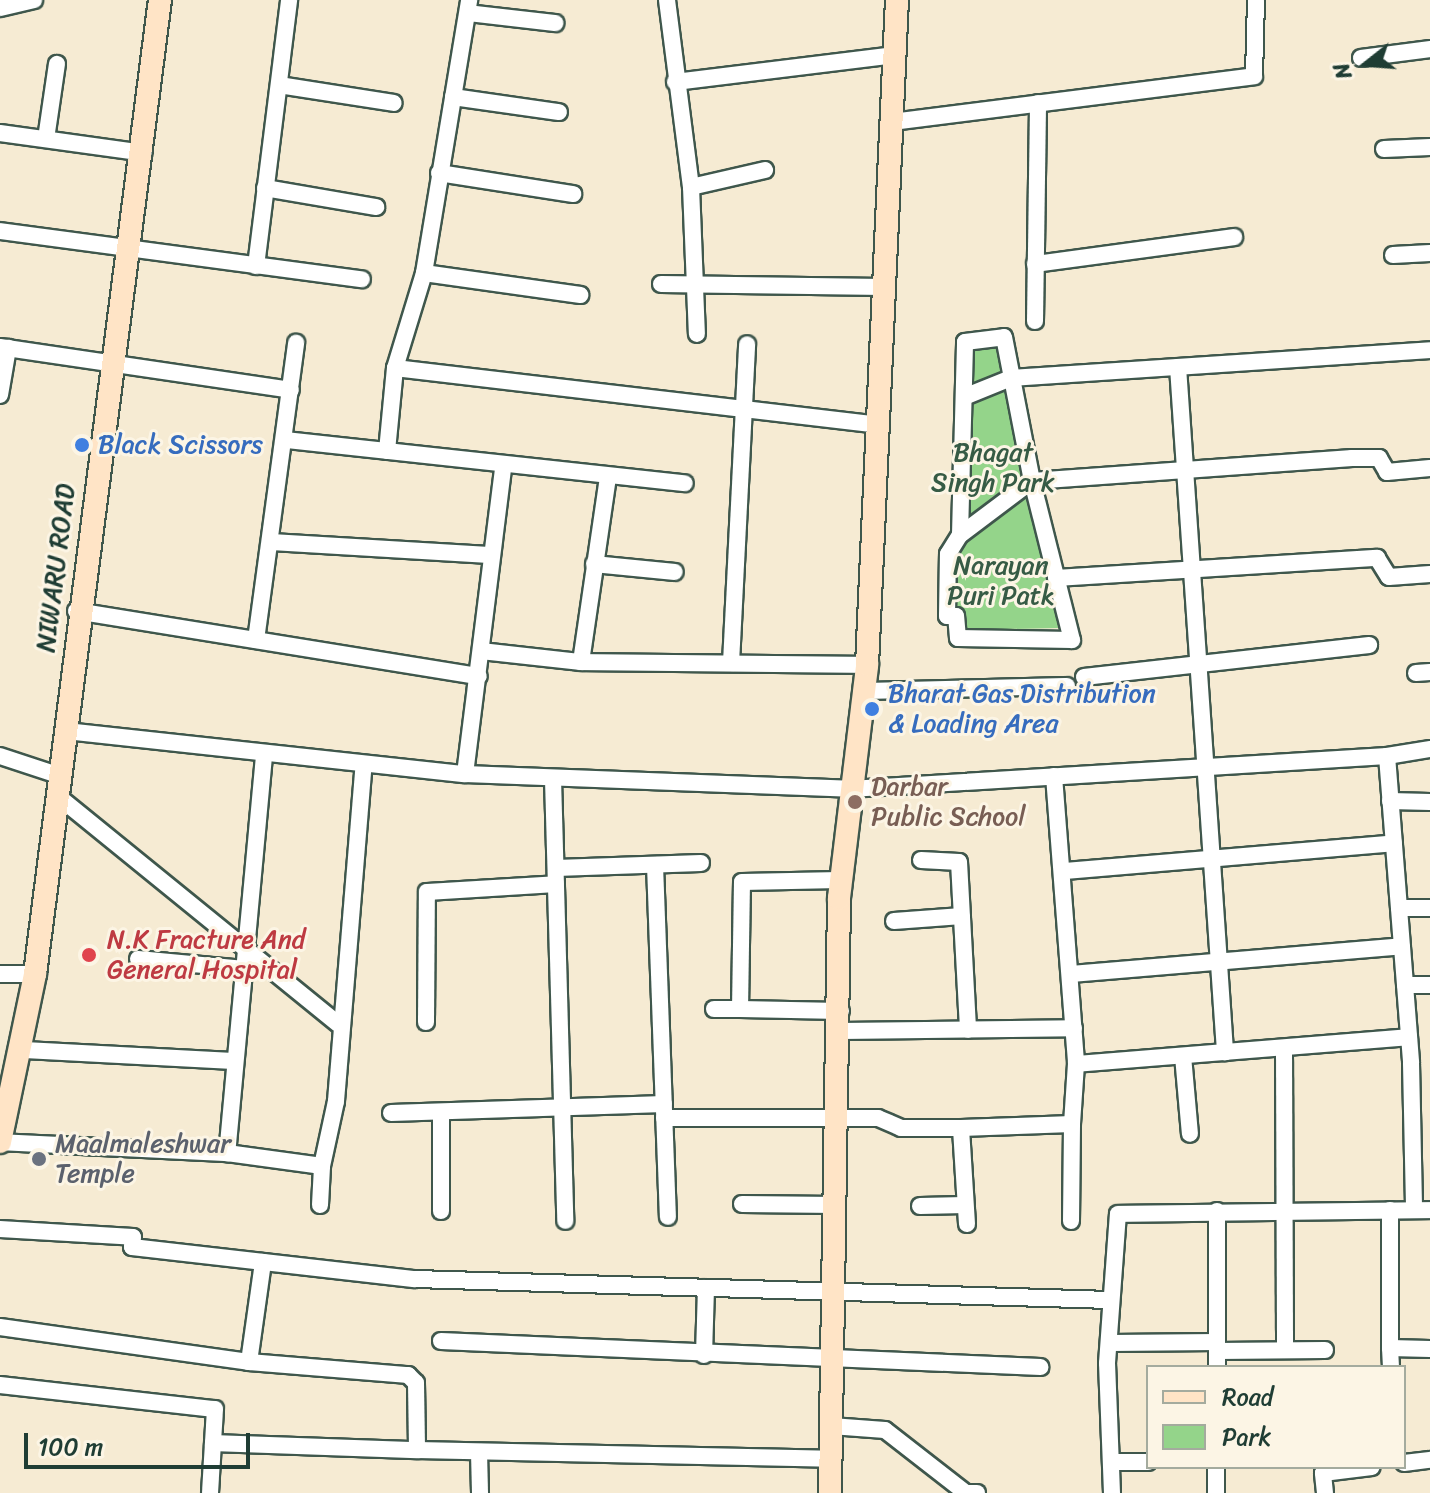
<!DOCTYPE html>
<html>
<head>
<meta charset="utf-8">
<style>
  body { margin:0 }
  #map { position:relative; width:1430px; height:1493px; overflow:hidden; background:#f6ebd3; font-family:Sriracha,sans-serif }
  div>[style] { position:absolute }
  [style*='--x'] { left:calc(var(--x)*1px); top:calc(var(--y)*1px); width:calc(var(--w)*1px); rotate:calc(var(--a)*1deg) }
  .green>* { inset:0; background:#94d48a }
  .roads { filter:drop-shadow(2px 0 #3f574c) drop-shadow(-2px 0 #3f574c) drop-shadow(0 2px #3f574c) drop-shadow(0 -2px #3f574c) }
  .street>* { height:16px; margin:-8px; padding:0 8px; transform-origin:8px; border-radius:8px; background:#fff }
  .secondary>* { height:22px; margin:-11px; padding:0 11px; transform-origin:11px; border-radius:11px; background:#ffe4c6 }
  .dots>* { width:22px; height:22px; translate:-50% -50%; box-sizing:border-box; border:4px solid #fcf5e5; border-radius:50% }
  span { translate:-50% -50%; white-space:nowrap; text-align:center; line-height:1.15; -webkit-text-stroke:6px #fcf5e5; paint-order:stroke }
  .shop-label { font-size:26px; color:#366cbe }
  .left { translate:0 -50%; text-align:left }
  .park-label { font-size:26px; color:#365b45 }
  .street-label { font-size:26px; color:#1f3d34 }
  .education-label { font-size:26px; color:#785e54 }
  .health-label { font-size:26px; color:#be3a42 }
  .worship-label { font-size:26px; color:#5b616d }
  .legend { position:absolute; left:1146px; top:1365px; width:260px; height:104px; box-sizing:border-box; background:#fcf5e5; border:2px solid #a4ab9e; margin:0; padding:10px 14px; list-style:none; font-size:24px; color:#1f3d34 }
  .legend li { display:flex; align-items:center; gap:16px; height:40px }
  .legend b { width:40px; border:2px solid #a4ab9e }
  .north { position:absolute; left:1326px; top:24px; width:80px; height:80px; -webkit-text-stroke:6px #fcf5e5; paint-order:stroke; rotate:253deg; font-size:22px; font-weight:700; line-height:32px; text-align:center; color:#1f3d34 }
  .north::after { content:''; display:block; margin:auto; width:28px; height:36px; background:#1f3d34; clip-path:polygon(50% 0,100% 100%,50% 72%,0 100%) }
  .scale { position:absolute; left:24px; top:1433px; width:226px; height:36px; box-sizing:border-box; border:4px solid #1f3d34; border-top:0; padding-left:10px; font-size:24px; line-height:28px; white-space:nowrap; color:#1f3d34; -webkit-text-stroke:6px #fcf5e5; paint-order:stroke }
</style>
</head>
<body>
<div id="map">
  <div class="green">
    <div style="clip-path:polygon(1002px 343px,1025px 479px,964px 522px,970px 346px)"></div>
    <div style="clip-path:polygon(1029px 487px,1059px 628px,962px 630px,963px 611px,951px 610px,954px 554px)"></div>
  </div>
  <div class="roads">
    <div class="street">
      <div style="--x:667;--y:0;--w:189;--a:82.7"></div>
      <div style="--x:691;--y:187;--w:147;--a:87.7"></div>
      <div style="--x:0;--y:8;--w:35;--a:-13"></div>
      <div style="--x:468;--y:13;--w:88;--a:6.6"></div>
      <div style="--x:1361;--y:58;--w:70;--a:-7.4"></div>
      <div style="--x:675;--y:82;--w:222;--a:-7"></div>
      <div style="--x:279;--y:85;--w:116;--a:8.9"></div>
      <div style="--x:453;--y:97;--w:107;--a:8.1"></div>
      <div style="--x:892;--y:122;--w:365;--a:-7.2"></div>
      <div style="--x:1254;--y:76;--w:76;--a:-88.5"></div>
      <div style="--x:0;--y:133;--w:145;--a:7.9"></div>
      <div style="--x:46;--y:139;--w:76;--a:-81.7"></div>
      <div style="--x:1384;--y:149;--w:46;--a:-2.5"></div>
      <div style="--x:439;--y:173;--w:136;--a:8.9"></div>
      <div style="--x:691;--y:187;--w:76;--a:-12.9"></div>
      <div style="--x:265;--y:188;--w:113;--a:9.7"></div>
      <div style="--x:0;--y:231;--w:365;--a:7.6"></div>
      <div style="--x:1393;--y:255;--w:37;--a:-3"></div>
      <div style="--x:1035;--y:264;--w:201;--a:-7.7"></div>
      <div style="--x:256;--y:266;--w:268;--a:-82.9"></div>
      <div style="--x:424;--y:273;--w:158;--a:8"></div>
      <div style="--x:661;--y:284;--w:223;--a:0.8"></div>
      <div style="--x:1035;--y:321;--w:218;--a:-89.2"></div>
      <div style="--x:0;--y:347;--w:294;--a:8.4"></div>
      <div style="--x:1178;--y:367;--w:687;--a:86.07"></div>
      <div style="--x:395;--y:368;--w:486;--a:6.7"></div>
      <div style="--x:0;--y:395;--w:48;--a:-80.3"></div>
      <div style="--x:964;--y:397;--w:51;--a:-22"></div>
      <div style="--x:1011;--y:378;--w:420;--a:-3.8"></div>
      <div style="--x:286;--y:440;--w:401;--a:6.2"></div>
      <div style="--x:387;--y:451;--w:83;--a:-84.5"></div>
      <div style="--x:395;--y:368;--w:99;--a:-73"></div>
      <div style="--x:424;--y:273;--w:277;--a:-80.6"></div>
      <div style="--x:960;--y:535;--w:193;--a:-88.5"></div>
      <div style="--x:965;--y:342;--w:39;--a:-7"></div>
      <div style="--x:1004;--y:337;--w:147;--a:79"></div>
      <div style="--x:1032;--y:481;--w:164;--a:75.9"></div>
      <div style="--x:1072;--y:640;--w:114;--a:-179"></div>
      <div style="--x:958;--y:638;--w:22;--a:-95"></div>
      <div style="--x:956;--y:616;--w:9;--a:180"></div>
      <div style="--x:947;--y:616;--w:62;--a:-89.1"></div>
      <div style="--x:948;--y:554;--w:22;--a:-58"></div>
      <div style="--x:960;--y:535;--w:90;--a:-36.9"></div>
      <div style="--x:1032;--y:481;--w:321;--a:-4.1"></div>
      <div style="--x:1352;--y:458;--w:27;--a:0"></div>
      <div style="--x:1379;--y:458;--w:16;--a:60"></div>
      <div style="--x:1387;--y:472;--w:43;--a:-5.3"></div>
      <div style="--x:271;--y:542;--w:219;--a:3.4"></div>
      <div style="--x:594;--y:564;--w:81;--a:5.6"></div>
      <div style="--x:1056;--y:578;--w:322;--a:-3.6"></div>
      <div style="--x:1377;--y:558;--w:22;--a:58"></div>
      <div style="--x:1389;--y:577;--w:41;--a:-4.2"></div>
      <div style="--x:76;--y:611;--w:408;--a:9.2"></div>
      <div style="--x:256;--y:640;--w:300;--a:-82.3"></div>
      <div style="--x:481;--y:651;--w:101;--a:6.3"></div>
      <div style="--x:581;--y:662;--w:286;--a:0.6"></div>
      <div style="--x:581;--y:662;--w:186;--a:-81.7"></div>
      <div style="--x:731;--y:663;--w:319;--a:-87.1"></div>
      <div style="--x:1416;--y:673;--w:14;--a:-4"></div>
      <div style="--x:1084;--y:677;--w:287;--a:-6.4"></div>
      <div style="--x:864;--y:691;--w:203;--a:-1.4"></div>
      <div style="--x:66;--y:731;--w:401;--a:6.2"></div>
      <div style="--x:465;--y:774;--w:385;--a:2.2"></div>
      <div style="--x:850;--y:789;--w:538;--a:-3.52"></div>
      <div style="--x:1387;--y:756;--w:308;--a:85.5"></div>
      <div style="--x:1411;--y:1063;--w:147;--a:88.8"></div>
      <div style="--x:0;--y:756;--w:64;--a:18.2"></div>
      <div style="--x:264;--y:756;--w:399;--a:95.3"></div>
      <div style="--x:227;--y:1153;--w:96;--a:7.8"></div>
      <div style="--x:322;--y:1166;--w:66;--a:-77.8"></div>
      <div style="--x:336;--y:1101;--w:338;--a:-85.3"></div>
      <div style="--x:1387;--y:756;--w:44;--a:-9.2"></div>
      <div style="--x:465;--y:774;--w:308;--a:-82.9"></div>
      <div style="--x:1054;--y:776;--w:289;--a:85.6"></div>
      <div style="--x:553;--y:779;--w:442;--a:88.4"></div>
      <div style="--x:60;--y:798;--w:358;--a:39.1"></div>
      <div style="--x:1390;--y:801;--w:40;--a:1.4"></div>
      <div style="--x:921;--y:860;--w:38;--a:3"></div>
      <div style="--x:959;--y:862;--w:168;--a:86.9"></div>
      <div style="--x:655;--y:865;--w:352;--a:87.9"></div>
      <div style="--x:556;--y:868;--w:145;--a:-2"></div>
      <div style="--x:1064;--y:871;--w:331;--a:-4.8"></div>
      <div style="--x:840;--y:880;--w:98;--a:178.8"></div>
      <div style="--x:742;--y:882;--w:127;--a:90.9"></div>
      <div style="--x:740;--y:1009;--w:101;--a:1.1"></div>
      <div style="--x:1399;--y:908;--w:31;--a:0"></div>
      <div style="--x:894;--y:921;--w:68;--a:-4.2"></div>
      <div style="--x:138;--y:959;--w:107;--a:5.3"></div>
      <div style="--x:0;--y:974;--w:35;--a:0"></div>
      <div style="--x:1071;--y:974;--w:332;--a:-4.8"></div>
      <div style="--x:1405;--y:985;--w:25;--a:0"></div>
      <div style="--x:714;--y:1009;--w:26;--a:0"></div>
      <div style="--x:426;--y:1022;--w:130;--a:-89.6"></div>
      <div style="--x:427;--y:892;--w:129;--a:-3.5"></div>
      <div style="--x:841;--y:1031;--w:233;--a:-0.7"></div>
      <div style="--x:1284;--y:1049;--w:300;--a:89.8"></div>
      <div style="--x:23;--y:1050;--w:212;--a:3"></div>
      <div style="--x:1183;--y:1056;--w:78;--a:84.9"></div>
      <div style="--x:391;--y:1113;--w:273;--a:-1.9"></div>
      <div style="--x:664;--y:1118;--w:214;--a:0"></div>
      <div style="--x:878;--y:1118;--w:25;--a:23"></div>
      <div style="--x:901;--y:1128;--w:60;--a:0"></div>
      <div style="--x:0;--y:1142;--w:227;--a:2.8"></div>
      <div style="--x:742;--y:1204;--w:95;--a:0.6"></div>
      <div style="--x:320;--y:1205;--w:39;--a:-87"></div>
      <div style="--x:920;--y:1206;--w:45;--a:-1.3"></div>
      <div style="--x:1390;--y:1210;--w:138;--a:90"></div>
      <div style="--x:1390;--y:1348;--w:40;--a:1.4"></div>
      <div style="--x:441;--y:1211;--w:99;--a:-90"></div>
      <div style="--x:1071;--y:1221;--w:97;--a:-89.4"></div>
      <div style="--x:967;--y:1224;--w:96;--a:-93.6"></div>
      <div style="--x:961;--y:1128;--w:111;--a:-2.1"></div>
      <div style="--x:1072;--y:1124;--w:60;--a:-86.2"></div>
      <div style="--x:1076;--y:1064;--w:334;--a:-4.6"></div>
      <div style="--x:0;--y:1229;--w:133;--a:3.4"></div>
      <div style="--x:133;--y:1237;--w:10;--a:96"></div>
      <div style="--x:132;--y:1247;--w:285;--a:6.5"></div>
      <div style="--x:415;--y:1279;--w:695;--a:1.73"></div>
      <div style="--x:0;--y:1327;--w:251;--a:8"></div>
      <div style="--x:249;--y:1362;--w:160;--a:4.7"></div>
      <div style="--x:408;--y:1375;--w:11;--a:45"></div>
      <div style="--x:416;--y:1383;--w:67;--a:89.1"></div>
      <div style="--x:417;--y:1450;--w:413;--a:1.2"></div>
      <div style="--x:441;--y:1341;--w:600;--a:2.49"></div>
      <div style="--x:1111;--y:1343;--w:106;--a:-0.5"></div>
      <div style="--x:1390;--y:1348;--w:19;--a:87"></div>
      <div style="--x:1217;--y:1351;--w:108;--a:-0.5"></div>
      <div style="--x:704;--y:1355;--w:67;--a:-88.3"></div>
      <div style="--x:249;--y:1362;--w:101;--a:-82"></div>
      <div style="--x:1217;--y:1367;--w:156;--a:-90"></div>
      <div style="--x:0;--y:1385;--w:216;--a:6.4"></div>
      <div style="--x:215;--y:1409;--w:84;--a:93.4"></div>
      <div style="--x:831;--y:1426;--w:54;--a:4.2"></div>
      <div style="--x:885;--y:1430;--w:103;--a:37.9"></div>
      <div style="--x:966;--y:1493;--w:11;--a:0"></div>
      <div style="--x:213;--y:1443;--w:204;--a:2"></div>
      <div style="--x:479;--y:1452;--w:41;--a:88.6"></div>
      <div style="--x:1112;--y:1462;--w:36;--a:0"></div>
      <div style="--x:1404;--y:1463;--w:26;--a:-7"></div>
      <div style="--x:1112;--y:1493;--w:130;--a:-92.2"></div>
      <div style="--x:1107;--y:1363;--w:149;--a:-85.8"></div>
      <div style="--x:1118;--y:1214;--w:312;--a:-0.7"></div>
      <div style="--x:1216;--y:1493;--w:26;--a:-90"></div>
      <div style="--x:1325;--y:1493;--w:20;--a:-96"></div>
      <div style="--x:1323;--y:1473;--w:49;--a:-7"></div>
    </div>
    <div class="secondary">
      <div style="--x:0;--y:1142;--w:172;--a:-78.2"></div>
      <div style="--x:35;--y:974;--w:982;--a:-82.69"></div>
      <div style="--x:830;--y:1493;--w:595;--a:-89.13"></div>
      <div style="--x:839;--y:898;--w:235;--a:-83.1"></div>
      <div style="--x:867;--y:665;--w:666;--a:-87.42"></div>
    </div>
  </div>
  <div class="dots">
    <div style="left:82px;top:445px;background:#3f7fe0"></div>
    <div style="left:872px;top:709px;background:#3f7fe0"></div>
    <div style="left:855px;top:802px;background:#8d6e63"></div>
    <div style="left:89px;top:955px;background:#e0444e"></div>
    <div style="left:39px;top:1159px;background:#6b7280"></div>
  </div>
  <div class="shop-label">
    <span class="left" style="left:98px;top:445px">Black Scissors</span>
    <span class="left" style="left:888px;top:709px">Bharat Gas Distribution<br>&amp; Loading Area</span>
  </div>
  <div class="park-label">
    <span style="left:993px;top:468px">Bhagat<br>Singh Park</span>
    <span style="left:1001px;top:581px">Narayan<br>Puri Patk</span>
  </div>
  <div class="street-label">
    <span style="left:56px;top:568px;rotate:-83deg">NIWARU ROAD</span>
  </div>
  <div class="education-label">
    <span class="left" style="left:871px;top:802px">Darbar<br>Public School</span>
  </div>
  <div class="health-label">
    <span class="left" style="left:107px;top:955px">N.K Fracture And<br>General Hospital</span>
  </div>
  <div class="worship-label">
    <span class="left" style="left:55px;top:1159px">Maalmaleshwar<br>Temple</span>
  </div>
  <ul class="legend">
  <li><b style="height:10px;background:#ffe4c6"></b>Road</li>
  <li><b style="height:22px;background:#94d48a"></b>Park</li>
  </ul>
  <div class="north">N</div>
  <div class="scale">100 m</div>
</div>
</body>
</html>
